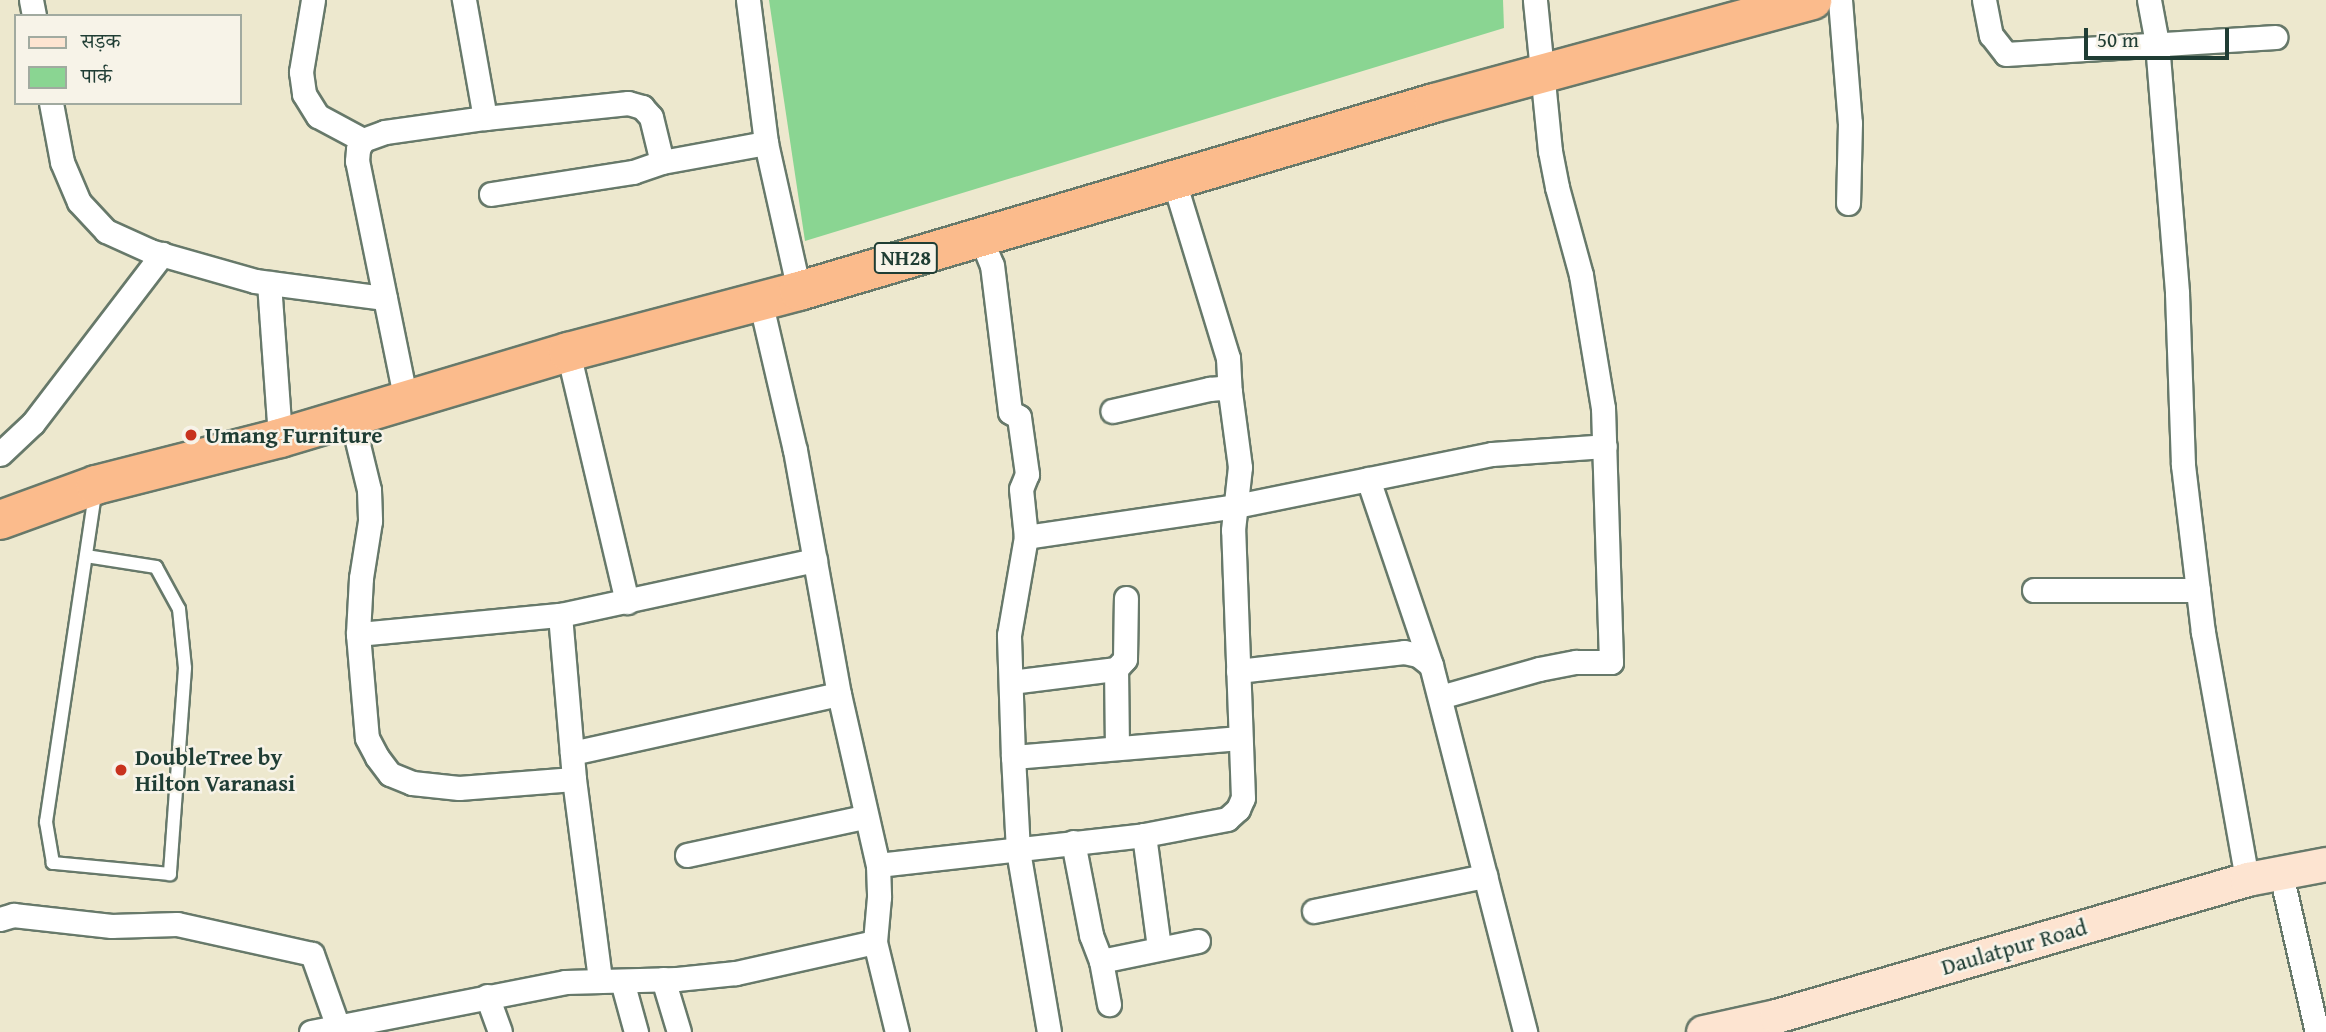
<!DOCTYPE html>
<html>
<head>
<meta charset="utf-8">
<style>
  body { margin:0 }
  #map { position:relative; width:2326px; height:1032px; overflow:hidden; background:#ede8ce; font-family:"Gentium Book Plus","Noto Serif Devanagari",serif }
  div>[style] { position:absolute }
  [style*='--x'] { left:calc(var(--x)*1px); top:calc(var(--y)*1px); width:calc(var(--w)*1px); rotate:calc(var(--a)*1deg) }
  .green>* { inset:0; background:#8ad592 }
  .roads { filter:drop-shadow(2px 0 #67796a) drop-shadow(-2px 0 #67796a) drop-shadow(0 2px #67796a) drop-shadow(0 -2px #67796a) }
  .lane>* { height:12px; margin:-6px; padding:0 6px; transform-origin:6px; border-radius:6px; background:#fff }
  .street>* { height:23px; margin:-11.5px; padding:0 11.5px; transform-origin:11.5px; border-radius:11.5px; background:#fff }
  .secondary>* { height:33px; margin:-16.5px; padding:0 16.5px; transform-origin:16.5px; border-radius:16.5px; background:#fde4d1 }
  .highway>* { height:38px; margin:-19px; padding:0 19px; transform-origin:19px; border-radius:19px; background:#fbbb8c }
  .dots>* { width:19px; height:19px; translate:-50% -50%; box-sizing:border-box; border:4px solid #f7f3e8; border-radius:50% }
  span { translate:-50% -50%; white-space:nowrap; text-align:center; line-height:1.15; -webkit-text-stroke:5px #f7f3e8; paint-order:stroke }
  .shield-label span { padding:2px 5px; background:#f7f3e8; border:2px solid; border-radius:5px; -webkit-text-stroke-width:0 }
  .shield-label { font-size:21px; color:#1f3d34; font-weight:700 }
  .poi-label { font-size:23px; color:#1f3d34; font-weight:700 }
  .left { translate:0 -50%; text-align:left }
  .street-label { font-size:23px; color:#1f3d34 }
  .legend { position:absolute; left:14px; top:14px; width:228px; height:91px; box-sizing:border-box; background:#f7f3e8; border:2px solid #a1aaa0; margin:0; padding:9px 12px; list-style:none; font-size:21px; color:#1f3d34 }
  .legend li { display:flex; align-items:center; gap:14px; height:35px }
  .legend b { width:35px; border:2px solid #a1aaa0 }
  .scale { position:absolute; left:2084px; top:28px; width:145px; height:32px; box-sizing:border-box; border:4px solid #1f3d34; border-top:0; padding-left:9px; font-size:21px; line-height:24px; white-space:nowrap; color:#1f3d34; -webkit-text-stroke:5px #f7f3e8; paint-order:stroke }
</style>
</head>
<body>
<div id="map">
  <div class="green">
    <div style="clip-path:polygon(769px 0,1503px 0,1504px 28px,805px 241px)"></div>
  </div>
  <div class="roads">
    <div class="lane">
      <div style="--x:86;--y:556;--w:71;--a:8.9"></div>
      <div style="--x:156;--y:567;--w:48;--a:61.3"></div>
      <div style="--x:179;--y:609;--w:59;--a:84.2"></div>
      <div style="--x:185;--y:668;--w:207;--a:94.2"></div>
      <div style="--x:170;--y:874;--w:118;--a:-174.6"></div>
      <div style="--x:53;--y:863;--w:42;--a:-99.7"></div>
      <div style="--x:46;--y:822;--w:333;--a:-81.5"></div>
    </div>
    <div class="street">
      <div style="--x:31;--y:0;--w:16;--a:79"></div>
      <div style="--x:313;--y:0;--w:73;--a:99.5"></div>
      <div style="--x:301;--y:72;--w:22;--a:82"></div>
      <div style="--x:304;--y:94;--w:26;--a:58"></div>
      <div style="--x:318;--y:116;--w:51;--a:28.1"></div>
      <div style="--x:464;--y:0;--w:120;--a:79.9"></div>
      <div style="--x:748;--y:0;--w:144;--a:82.8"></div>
      <div style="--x:766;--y:143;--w:152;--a:77.4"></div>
      <div style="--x:1840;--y:0;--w:123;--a:85.4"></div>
      <div style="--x:1850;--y:123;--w:80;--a:91.4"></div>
      <div style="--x:1984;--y:0;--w:36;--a:79"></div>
      <div style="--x:1991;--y:35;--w:24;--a:52"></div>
      <div style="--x:2006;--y:54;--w:270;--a:-3.6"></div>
      <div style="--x:2149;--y:0;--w:44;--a:79.5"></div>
      <div style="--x:2157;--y:43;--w:251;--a:85.4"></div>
      <div style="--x:2177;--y:293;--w:172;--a:88"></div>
      <div style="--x:2183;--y:465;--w:168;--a:83.2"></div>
      <div style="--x:2203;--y:632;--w:251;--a:79.9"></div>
      <div style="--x:51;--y:103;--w:60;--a:79.4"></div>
      <div style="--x:62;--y:162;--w:43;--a:67"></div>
      <div style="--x:79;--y:202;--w:40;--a:47"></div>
      <div style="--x:106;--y:231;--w:48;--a:24.4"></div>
      <div style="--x:150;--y:251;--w:109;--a:15.9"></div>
      <div style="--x:255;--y:281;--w:131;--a:7.5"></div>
      <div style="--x:1173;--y:178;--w:188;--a:73"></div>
      <div style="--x:1228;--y:358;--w:34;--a:87"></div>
      <div style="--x:491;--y:194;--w:144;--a:-8.8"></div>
      <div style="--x:633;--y:172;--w:31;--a:-19"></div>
      <div style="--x:662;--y:162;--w:106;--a:-10.4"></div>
      <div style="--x:980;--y:236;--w:31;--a:68"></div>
      <div style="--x:992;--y:265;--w:148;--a:83"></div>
      <div style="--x:1010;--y:412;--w:10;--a:29"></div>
      <div style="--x:1019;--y:417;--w:58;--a:82"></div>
      <div style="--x:1027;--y:474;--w:16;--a:112"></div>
      <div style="--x:1021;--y:489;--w:48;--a:84.1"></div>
      <div style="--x:269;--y:283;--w:155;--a:85.9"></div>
      <div style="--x:760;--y:300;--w:154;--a:76.9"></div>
      <div style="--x:795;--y:450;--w:248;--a:79.8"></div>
      <div style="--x:839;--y:694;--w:175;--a:77.2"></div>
      <div style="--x:878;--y:865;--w:32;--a:88"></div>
      <div style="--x:879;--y:897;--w:45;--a:95.1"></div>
      <div style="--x:875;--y:942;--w:93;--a:76.3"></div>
      <div style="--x:568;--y:352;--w:257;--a:76.7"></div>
      <div style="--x:406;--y:401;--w:245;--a:-101.5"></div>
      <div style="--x:357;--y:161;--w:12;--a:-85"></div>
      <div style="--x:358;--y:149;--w:10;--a:-61"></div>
      <div style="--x:363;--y:140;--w:23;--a:-20"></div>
      <div style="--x:385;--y:132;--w:101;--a:-8"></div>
      <div style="--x:485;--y:118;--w:144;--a:-6"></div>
      <div style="--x:628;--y:103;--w:15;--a:16"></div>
      <div style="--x:642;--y:107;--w:13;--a:48"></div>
      <div style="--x:651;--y:117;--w:46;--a:76.3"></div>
      <div style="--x:351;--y:416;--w:76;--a:76.3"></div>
      <div style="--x:369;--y:490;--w:31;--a:88"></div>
      <div style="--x:370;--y:521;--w:58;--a:99"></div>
      <div style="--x:361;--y:578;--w:56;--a:93.1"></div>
      <div style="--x:358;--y:634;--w:104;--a:85.1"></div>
      <div style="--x:367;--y:738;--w:21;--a:62"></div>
      <div style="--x:377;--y:757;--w:21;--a:53"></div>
      <div style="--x:390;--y:774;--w:24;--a:22"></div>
      <div style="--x:412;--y:783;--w:47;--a:6.1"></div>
      <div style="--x:459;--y:788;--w:115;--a:-4.5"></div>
      <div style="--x:0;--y:454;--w:45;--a:-43.2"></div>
      <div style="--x:33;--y:423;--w:213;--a:-52.6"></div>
      <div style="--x:1368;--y:479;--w:196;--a:71.3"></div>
      <div style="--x:2034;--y:590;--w:164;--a:0"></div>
      <div style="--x:560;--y:615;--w:165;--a:85.1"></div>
      <div style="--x:574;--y:779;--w:203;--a:82.6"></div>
      <div style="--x:358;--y:634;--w:203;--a:-5.4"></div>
      <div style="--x:560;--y:615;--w:261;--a:-12.2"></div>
      <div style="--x:1238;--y:671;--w:167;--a:-6.5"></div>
      <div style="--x:1404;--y:652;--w:14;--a:12"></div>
      <div style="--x:1418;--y:655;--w:16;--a:38"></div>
      <div style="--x:1431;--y:665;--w:379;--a:75.6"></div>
      <div style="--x:1011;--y:682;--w:106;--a:-7.1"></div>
      <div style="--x:1440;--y:697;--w:103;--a:-15.8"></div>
      <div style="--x:1539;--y:669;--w:38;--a:-11"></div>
      <div style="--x:1576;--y:662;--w:35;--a:0"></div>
      <div style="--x:1611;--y:662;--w:254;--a:-91.8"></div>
      <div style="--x:1603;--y:408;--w:135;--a:-99.4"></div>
      <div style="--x:1581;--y:275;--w:91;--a:-105.3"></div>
      <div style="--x:1557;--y:187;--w:37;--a:-101"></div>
      <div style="--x:1550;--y:151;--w:152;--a:-95.7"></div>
      <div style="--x:1117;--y:748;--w:79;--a:-90.7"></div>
      <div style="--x:1116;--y:669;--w:13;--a:-48"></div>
      <div style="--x:1125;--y:659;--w:61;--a:-89.1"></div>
      <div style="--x:572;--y:753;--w:273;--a:-12.5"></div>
      <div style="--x:1013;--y:757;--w:228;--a:-4.8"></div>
      <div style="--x:1144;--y:835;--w:114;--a:82.4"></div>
      <div style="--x:1073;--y:842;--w:95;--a:79"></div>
      <div style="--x:1091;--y:935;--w:28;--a:69"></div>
      <div style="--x:1101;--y:961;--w:99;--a:-11.7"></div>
      <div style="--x:687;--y:855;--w:182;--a:-12.1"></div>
      <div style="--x:878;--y:865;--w:268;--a:-6.4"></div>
      <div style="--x:1144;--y:835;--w:85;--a:-10.9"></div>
      <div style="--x:1227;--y:819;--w:15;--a:-42"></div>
      <div style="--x:1238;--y:809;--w:12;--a:-66"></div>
      <div style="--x:1243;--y:798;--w:268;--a:-92.1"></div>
      <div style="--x:1233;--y:530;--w:63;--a:-83.7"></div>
      <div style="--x:1240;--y:467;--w:76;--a:-97.6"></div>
      <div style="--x:1230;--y:392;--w:10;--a:-156"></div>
      <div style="--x:1221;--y:388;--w:12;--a:175"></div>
      <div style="--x:1209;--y:389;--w:99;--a:167.2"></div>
      <div style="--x:2281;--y:874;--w:162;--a:77.2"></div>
      <div style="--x:1314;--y:911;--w:175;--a:-11.6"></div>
      <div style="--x:0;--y:919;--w:14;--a:-17"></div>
      <div style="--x:13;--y:915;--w:99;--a:6.4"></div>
      <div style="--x:111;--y:926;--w:66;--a:-1.7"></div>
      <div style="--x:177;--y:924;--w:138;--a:12.5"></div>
      <div style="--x:312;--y:954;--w:77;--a:70.4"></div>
      <div style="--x:1101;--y:961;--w:44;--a:79.5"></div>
      <div style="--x:663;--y:979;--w:55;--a:73.2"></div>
      <div style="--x:622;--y:981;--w:53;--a:74.6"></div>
      <div style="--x:487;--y:996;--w:38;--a:70"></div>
      <div style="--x:311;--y:1032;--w:259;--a:-11.1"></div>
      <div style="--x:565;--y:982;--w:112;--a:-1.5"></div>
      <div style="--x:677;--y:979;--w:59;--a:-5.8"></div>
      <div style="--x:736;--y:973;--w:142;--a:-12.6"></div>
      <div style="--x:1049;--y:1032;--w:184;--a:-99.7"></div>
      <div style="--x:1018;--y:851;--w:94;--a:-93"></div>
      <div style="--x:1013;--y:757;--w:122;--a:-91.9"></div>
      <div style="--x:1009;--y:635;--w:99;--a:-80.2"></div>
      <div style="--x:1026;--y:537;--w:212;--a:-8.4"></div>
      <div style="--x:1236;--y:506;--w:261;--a:-11.5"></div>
      <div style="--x:1492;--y:454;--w:113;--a:-4"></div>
    </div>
    <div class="secondary">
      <div style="--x:1703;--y:1032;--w:75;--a:-12.4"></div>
      <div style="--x:1776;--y:1016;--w:491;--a:-16.2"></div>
      <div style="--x:2247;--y:879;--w:80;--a:-10.8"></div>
    </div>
    <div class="highway">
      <div style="--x:0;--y:520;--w:102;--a:-20"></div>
      <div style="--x:96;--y:485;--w:190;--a:-14.3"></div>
      <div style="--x:280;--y:438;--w:301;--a:-16.6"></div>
      <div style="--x:568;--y:352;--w:239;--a:-14.8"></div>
      <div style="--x:799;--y:291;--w:662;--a:-16.49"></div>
      <div style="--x:1434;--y:103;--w:392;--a:-15.2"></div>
    </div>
  </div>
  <div class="dots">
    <div style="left:191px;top:435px;background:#c8321e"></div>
    <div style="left:121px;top:770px;background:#c8321e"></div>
  </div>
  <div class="shield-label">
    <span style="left:906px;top:258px">NH28</span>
  </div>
  <div class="poi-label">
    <span class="left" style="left:205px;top:435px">Umang Furniture</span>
    <span class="left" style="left:135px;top:770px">DoubleTree by<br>Hilton Varanasi</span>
  </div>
  <div class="street-label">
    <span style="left:2014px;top:947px;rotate:-16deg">Daulatpur Road</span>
  </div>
  <ul class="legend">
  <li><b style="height:9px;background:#fde4d1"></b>सड़क</li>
  <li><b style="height:19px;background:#8ad592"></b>पार्क</li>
  </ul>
  <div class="scale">50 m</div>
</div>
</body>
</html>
